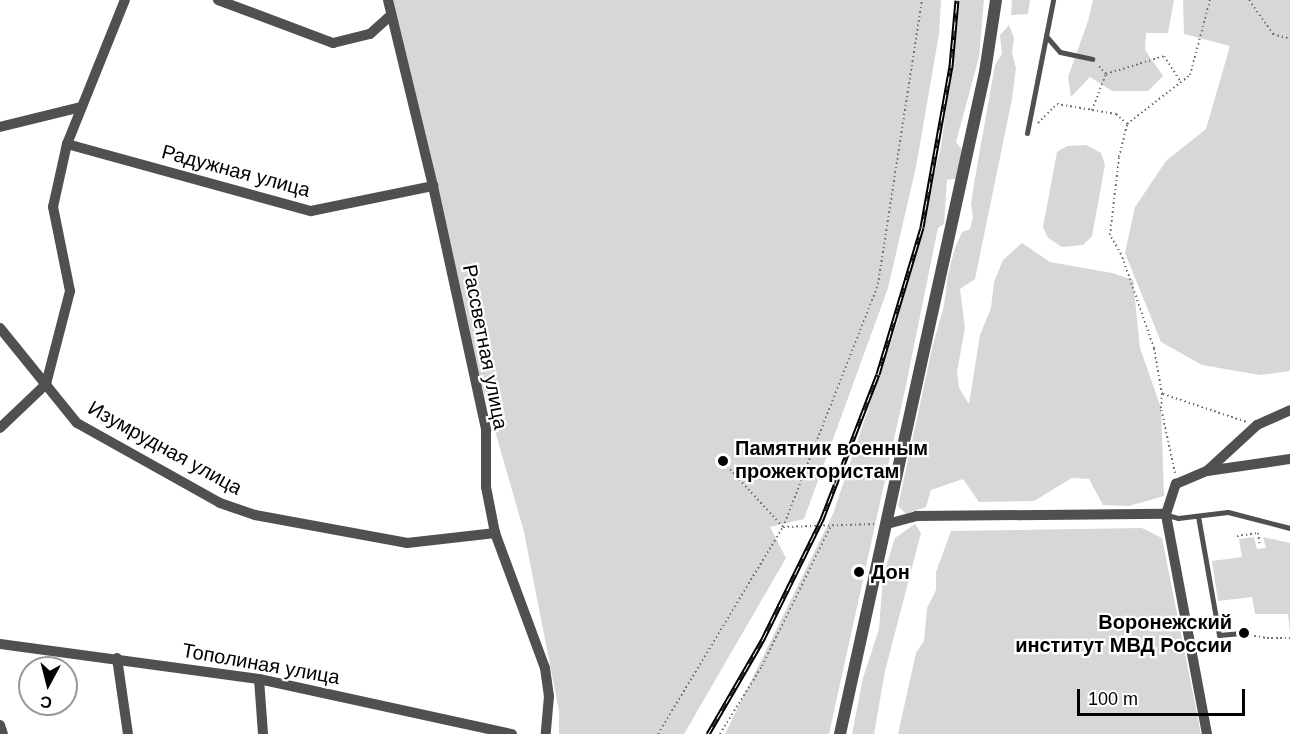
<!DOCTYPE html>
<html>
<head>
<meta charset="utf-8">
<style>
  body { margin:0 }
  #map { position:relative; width:1290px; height:734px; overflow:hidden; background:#fff; font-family:Arial,sans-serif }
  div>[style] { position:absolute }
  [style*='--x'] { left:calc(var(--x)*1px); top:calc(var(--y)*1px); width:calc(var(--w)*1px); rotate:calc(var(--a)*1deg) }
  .green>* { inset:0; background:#d7d7d7 }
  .path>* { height:2px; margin-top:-1px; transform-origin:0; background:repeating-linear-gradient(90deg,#727272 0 1.5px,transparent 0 4.5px) }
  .service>* { height:5px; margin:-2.5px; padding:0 2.5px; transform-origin:2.5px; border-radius:2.5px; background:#505050 }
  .minor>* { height:10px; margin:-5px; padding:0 5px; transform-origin:5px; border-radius:5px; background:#505050 }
  .tertiary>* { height:12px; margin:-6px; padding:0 6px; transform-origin:6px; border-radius:6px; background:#505050 }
  .rail>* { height:5px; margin-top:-2.5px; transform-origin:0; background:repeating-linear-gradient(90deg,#fff 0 9px,#000 0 18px); box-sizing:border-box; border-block:2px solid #000 }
  .dots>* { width:16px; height:16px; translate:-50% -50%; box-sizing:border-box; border:3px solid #fff; border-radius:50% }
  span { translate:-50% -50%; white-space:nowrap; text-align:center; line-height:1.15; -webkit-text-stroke:4.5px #fff; paint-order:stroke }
  .street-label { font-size:20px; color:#000 }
  .poi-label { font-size:20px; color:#000; font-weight:700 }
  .left { translate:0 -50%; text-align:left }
  .right { translate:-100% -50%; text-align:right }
  .north { position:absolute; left:18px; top:656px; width:60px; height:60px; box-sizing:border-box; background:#fff; border:2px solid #999; border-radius:50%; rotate:187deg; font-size:16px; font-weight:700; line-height:24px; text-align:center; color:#000 }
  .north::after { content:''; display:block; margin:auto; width:21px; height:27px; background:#000; clip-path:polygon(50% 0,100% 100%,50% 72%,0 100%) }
  .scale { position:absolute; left:1077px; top:689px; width:168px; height:27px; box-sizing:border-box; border:3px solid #000; border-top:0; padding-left:8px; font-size:18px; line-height:21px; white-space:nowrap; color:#000; -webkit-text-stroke:4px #fff; paint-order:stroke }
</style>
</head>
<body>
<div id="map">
  <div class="green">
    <div style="clip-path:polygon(393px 0,941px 0,939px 34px,916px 167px,888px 288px,804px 519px,770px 527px,786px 558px,684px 734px,559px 734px,559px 711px,524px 532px,470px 344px)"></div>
    <div style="clip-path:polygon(960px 0,984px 0,979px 57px,956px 142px,963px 151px,958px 178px,947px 180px,944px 224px,938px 228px,906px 385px,829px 734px,725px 734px,833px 514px,897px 323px,941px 147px)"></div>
    <div style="clip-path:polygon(1012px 0,1030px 0,1028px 14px,1011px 15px)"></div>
    <div style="clip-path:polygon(1093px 0,1174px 0,1168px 33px,1146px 33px,1145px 50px,1163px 76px,1148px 91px,1112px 91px,1090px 77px,1071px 97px,1068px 77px,1088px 21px)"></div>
    <div style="clip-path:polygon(1183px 0,1290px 0,1290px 371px,1260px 375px,1202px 365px,1161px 342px,1125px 253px,1135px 207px,1166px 161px,1206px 129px,1230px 46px,1184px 34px)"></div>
    <div style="clip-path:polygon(1009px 25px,1014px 38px,1012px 53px,1016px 68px,1012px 99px,975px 279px,960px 289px,965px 328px,957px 372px,959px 388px,969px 404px,980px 335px,991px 308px,994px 282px,1003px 260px,1022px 243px,1050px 262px,1112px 273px,1133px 280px,1140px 348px,1161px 408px,1164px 496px,1129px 506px,1103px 505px,1089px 479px,1072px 478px,1034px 501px,979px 502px,963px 479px,931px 490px,926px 507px,906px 514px,898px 506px,933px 344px,944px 306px,948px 274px,955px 248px,962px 232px,970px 229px,973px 217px,971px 204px,975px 178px,995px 65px,1002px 54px,1000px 35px)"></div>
    <div style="clip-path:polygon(1086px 145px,1101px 153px,1105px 165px,1092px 236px,1083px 245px,1062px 247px,1048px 238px,1043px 227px,1057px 152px,1067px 146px)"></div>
    <div style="clip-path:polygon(915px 524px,921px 533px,885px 671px,874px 734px,852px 734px,863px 678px,879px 629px,883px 576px,895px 538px)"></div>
    <div style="clip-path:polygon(1142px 528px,1162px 538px,1201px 734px,898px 734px,916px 653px,924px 641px,927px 608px,936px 590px,936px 572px,951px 531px)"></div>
    <div style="clip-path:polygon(1254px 537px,1257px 549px,1266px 548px,1263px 537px,1290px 543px,1290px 633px,1288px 614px,1255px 614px,1252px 597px,1218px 601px,1212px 561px,1242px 557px,1239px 539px)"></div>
  </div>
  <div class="path">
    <div style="--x:1249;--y:0;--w:42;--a:54.8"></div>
    <div style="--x:1273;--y:34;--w:18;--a:16"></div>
    <div style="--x:1106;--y:74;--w:61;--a:-17.2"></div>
    <div style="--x:1164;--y:56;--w:30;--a:57"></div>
    <div style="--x:1092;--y:110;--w:39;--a:-69"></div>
    <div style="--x:1106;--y:74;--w:12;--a:-132"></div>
    <div style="--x:1038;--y:123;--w:27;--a:-45"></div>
    <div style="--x:1057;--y:104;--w:60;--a:9.6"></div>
    <div style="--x:1116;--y:114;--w:15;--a:42"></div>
    <div style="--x:1163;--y:394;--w:88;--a:18.6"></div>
    <div style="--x:727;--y:466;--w:83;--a:47.4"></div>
    <div style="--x:783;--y:527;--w:92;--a:-1.9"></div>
    <div style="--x:1175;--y:473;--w:66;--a:-102.2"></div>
    <div style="--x:1161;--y:408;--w:14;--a:-86"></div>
    <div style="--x:1162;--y:394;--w:47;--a:-99.9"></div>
    <div style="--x:1154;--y:348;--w:100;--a:-109.3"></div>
    <div style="--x:1121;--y:254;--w:22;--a:-120"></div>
    <div style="--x:1110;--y:235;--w:79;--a:-83.4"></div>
    <div style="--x:1119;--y:157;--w:34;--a:-76"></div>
    <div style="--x:1127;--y:124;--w:80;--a:-37.9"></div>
    <div style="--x:1190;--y:75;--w:78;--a:-75.1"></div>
    <div style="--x:1237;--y:536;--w:21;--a:-8"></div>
    <div style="--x:1258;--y:533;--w:12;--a:81"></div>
    <div style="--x:1250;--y:635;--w:17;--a:10"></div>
    <div style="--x:1267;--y:638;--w:23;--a:0"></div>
    <div style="--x:658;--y:734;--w:242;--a:-58.9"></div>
    <div style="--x:783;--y:527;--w:261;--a:-68.6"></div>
    <div style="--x:878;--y:284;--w:287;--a:-81.2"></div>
    <div style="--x:720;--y:734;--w:80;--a:-58.3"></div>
    <div style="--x:762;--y:666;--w:156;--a:-63.8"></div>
  </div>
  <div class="service">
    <div style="--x:1046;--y:36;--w:21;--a:49"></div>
    <div style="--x:1060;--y:52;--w:33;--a:12"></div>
    <div style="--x:1027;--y:133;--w:136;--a:-78.9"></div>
    <div style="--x:1167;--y:515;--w:11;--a:15"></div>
    <div style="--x:1178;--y:518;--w:50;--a:-6.8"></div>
    <div style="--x:1228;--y:512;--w:64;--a:14.5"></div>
    <div style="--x:1198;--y:516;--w:121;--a:80"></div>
    <div style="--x:1219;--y:635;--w:22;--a:-5"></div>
  </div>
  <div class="minor">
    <div style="--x:218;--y:0;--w:123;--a:20.5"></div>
    <div style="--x:333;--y:43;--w:38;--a:-14"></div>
    <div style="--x:370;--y:34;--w:28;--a:-42"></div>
    <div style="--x:388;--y:0;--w:191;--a:76.4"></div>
    <div style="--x:433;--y:186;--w:250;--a:77.7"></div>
    <div style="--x:486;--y:430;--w:57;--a:90"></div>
    <div style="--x:486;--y:487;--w:47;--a:78.9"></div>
    <div style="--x:495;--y:533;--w:144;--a:69.7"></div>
    <div style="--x:545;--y:668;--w:28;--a:82"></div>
    <div style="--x:549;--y:696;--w:38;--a:95"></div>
    <div style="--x:0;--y:127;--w:83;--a:-13.9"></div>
    <div style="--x:67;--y:144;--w:253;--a:15.4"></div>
    <div style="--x:311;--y:211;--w:125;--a:-11.6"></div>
    <div style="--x:0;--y:328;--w:122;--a:51"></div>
    <div style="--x:77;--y:423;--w:164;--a:29.2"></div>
    <div style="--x:220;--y:503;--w:37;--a:19"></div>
    <div style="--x:255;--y:515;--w:155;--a:10.4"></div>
    <div style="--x:407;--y:543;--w:89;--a:-6.5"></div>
    <div style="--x:0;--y:428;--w:64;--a:-43.7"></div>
    <div style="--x:46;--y:384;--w:96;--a:-75.5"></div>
    <div style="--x:70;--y:291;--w:86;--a:-101.4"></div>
    <div style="--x:53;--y:207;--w:65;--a:-77.5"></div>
    <div style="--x:67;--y:144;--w:155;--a:-68.1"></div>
    <div style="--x:1207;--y:471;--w:68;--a:-42.6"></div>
    <div style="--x:1257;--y:425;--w:36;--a:-24"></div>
    <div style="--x:887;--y:524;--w:30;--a:-15"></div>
    <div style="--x:916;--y:516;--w:250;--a:-0.5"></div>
    <div style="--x:0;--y:644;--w:261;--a:7.7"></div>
    <div style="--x:259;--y:679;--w:259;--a:12.3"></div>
    <div style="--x:117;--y:658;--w:77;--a:81.8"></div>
    <div style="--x:259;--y:679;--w:55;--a:85.8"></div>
    <div style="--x:0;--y:725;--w:9;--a:72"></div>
    <div style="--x:1207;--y:734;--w:224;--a:-100.6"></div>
    <div style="--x:1166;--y:514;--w:32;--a:-72"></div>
    <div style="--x:1176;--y:484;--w:34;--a:-23"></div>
    <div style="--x:1207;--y:471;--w:84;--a:-8.2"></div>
  </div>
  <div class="tertiary">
    <div style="--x:840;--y:734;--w:678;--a:-77.65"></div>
    <div style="--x:985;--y:72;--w:73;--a:-81.3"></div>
  </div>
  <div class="rail">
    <div style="--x:708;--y:734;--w:110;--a:-59.9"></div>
    <div style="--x:763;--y:639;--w:134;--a:-63.8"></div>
    <div style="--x:822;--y:519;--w:155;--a:-68.9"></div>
    <div style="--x:878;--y:374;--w:153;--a:-73.3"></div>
    <div style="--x:922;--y:227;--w:164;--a:-79.8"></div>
    <div style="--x:951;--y:66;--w:66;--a:-84.8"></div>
  </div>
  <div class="dots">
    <div style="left:723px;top:461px;background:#000"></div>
    <div style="left:859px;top:572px;background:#000"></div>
    <div style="left:1244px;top:633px;background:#000"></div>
  </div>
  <div class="street-label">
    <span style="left:236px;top:171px;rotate:15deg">Радужная улица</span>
    <span style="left:485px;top:347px;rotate:79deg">Рассветная улица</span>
    <span style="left:165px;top:448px;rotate:29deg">Изумрудная улица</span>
    <span style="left:261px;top:664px;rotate:10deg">Тополиная улица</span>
  </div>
  <div class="poi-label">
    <span class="left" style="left:735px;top:460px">Памятник военным<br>прожектористам</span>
    <span class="left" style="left:871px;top:572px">Дон</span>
    <span class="right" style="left:1232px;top:634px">Воронежский<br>институт МВД России</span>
  </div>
  <div class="north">С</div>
  <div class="scale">100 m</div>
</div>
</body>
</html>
